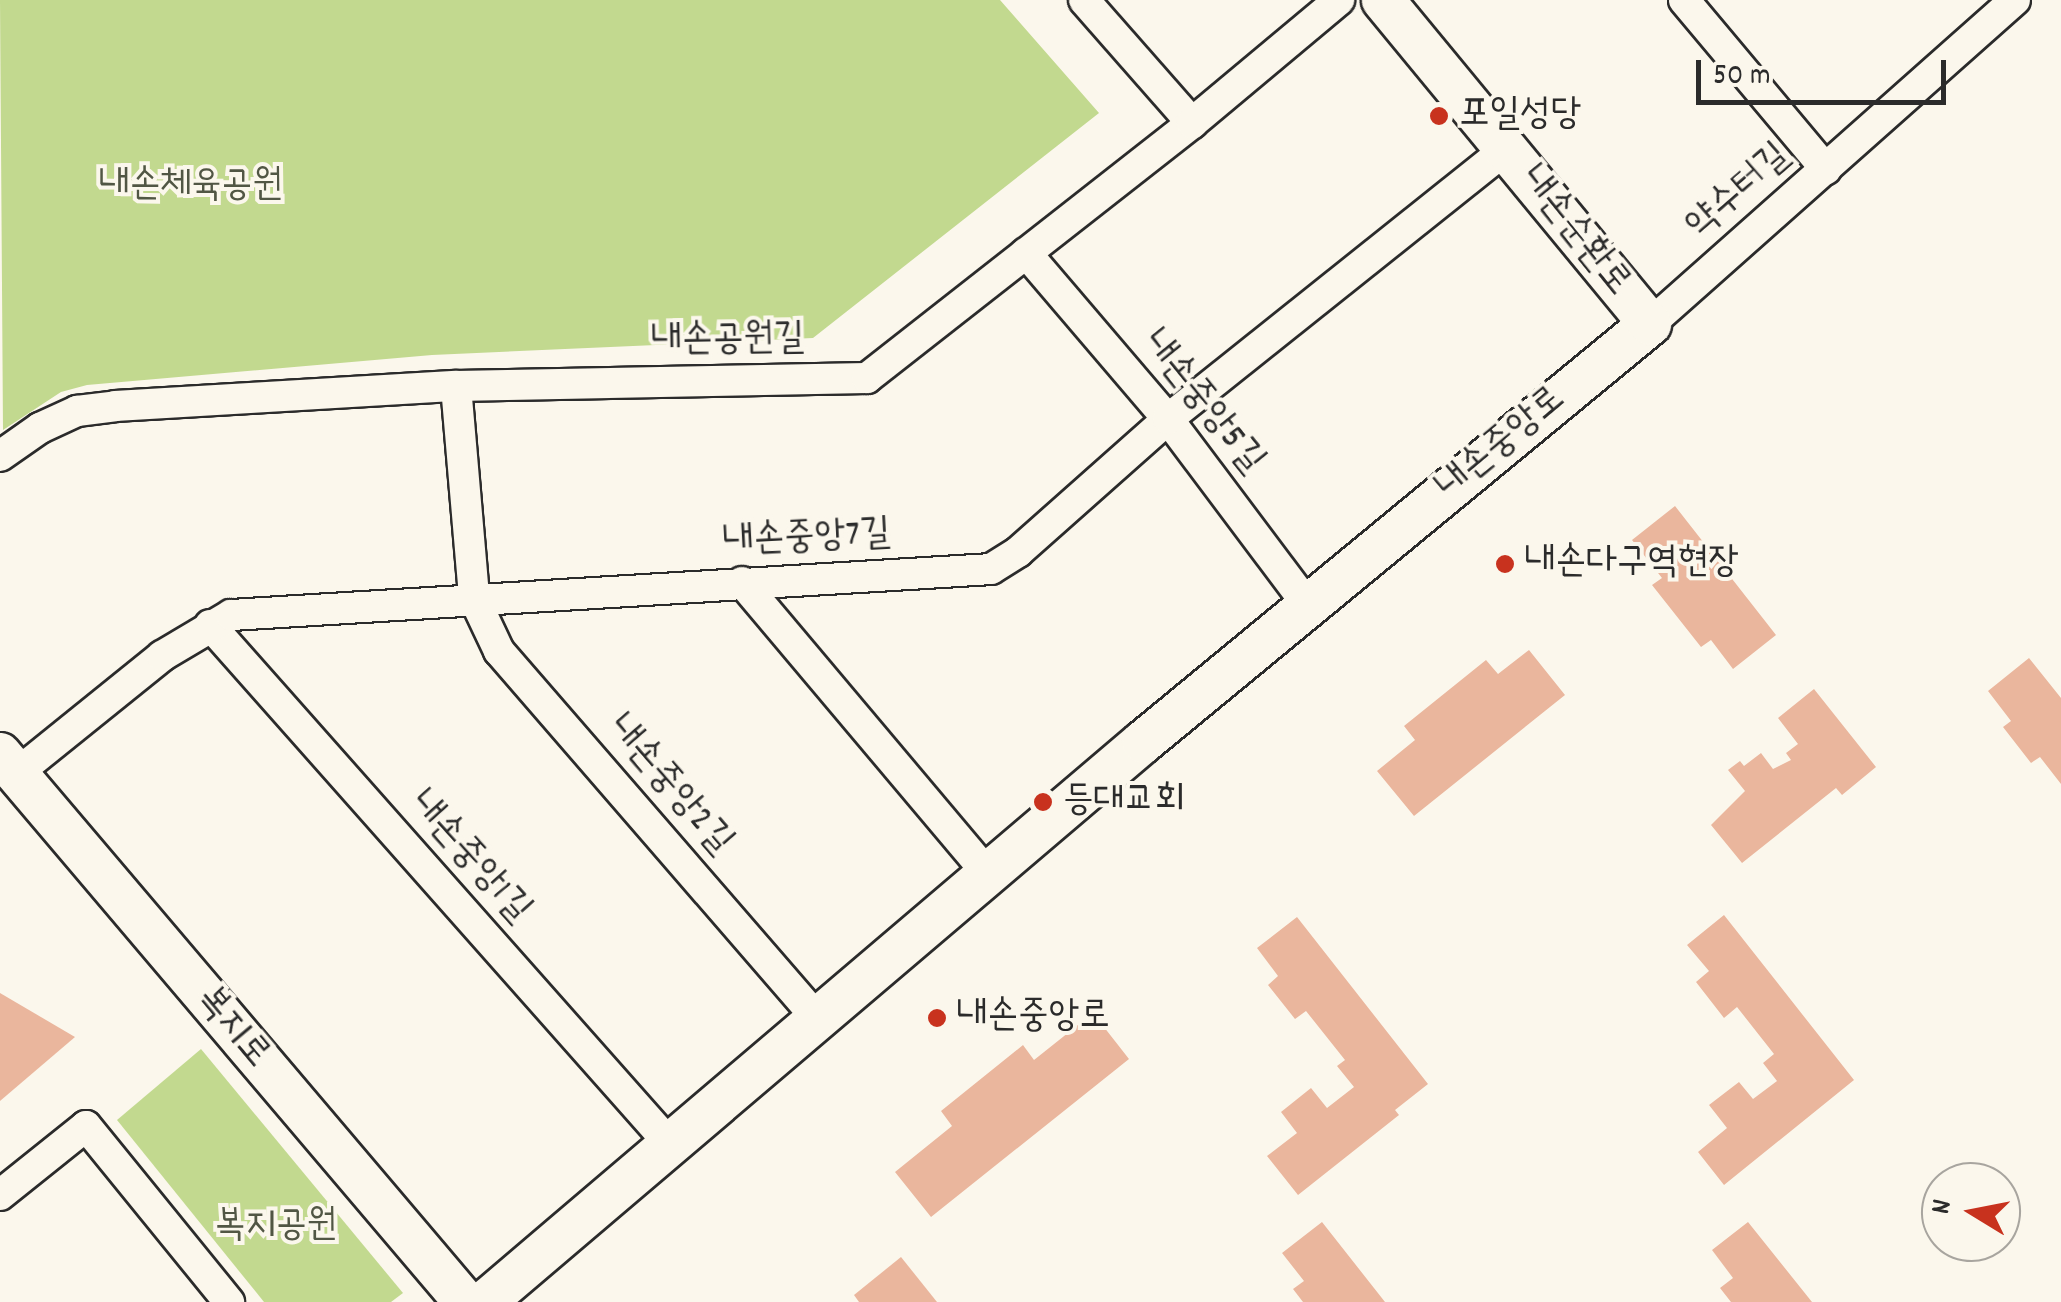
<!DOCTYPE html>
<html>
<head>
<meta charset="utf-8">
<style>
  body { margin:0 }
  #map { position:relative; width:2061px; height:1302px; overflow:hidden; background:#fbf7ec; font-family:Dekko,"Poor Story",sans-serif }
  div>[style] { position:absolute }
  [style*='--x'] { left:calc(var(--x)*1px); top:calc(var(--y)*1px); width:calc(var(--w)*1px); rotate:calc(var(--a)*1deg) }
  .green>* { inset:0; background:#c2d98f }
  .building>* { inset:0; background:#eab69d }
  .roads { filter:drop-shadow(2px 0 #2b2b2b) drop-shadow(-2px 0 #2b2b2b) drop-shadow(0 2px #2b2b2b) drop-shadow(0 -2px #2b2b2b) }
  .street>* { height:30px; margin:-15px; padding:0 15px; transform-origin:15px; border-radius:15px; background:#fbf7ec }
  .secondary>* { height:42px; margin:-21px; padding:0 21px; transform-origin:21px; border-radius:21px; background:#fbf7ec }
  .dots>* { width:28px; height:28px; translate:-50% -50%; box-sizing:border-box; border:5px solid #fbf7ec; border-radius:50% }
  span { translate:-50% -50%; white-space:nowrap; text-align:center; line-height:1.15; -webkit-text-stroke:8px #fbf7ec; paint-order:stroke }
  .poi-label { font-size:38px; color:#2b2b2b }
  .left { translate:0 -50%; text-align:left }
  .park-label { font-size:38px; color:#515644 }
  .street-label { font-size:38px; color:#2b2b2b }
  .north { position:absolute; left:1921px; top:1162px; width:100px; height:100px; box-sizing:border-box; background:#fbf7ec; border:2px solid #a8a59f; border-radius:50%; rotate:280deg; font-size:28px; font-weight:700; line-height:40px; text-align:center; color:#2b2b2b }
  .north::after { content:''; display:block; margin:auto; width:35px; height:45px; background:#c8321e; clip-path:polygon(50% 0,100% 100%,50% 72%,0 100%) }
  .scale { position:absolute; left:1696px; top:60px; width:250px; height:45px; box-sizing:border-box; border:5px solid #2b2b2b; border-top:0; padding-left:12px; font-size:30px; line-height:35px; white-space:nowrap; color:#2b2b2b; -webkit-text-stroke:8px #fbf7ec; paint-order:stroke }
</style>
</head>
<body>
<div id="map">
  <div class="green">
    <div style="clip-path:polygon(0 0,1000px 0,1099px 113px,813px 338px,432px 355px,87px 385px,61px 392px,3px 430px)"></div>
    <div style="clip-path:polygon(201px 1049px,403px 1293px,391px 1302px,264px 1302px,117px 1120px)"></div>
  </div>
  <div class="building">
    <div style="clip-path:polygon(1675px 506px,1776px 635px,1733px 669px,1711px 640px,1701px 647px,1652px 585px,1662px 578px,1632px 540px)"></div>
    <div style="clip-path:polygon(1529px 650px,1565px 695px,1414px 816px,1377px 771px,1415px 740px,1404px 726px,1486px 660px,1498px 674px)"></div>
    <div style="clip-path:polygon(2029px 658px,2061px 698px,2061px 784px,2040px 757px,2031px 763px,2003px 727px,2011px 721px,1988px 691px)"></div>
    <div style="clip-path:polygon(1814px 689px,1876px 767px,1842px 795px,1836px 788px,1742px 863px,1711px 825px,1745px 791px,1728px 770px,1740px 761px,1744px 766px,1761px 753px,1773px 769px,1791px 760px,1786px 753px,1798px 744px,1778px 718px)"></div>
    <div style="clip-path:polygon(1724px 915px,1854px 1080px,1724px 1185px,1698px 1152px,1727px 1128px,1709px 1105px,1739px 1082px,1753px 1099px,1777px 1081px,1763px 1063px,1774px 1054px,1737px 1007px,1724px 1018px,1696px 982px,1709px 971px,1687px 945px)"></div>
    <div style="clip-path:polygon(1297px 917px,1428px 1084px,1395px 1110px,1399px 1115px,1298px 1195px,1267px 1156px,1297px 1133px,1281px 1112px,1311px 1088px,1327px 1108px,1354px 1087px,1337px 1066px,1345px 1060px,1306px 1011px,1295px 1019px,1268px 985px,1278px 976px,1257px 948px)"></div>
    <div style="clip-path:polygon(0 993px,75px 1037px,0 1101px)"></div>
    <div style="clip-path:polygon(1093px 1013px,1129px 1059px,931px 1217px,895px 1172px,952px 1126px,941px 1111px,1023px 1045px,1034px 1060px)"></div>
    <div style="clip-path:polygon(1322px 1222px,1385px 1302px,1303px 1302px,1293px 1289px,1304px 1281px,1282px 1253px)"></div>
    <div style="clip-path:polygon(1748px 1222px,1812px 1302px,1731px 1302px,1720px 1288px,1733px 1278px,1712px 1250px)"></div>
    <div style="clip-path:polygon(901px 1257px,937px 1302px,859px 1302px,854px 1295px)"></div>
  </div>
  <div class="roads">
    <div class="street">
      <div style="--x:1084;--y:0;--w:164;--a:48.7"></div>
      <div style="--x:1684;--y:0;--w:221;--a:50"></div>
      <div style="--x:1026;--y:253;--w:218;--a:49.5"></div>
      <div style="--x:1168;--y:419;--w:236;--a:53.1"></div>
      <div style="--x:1650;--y:324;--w:488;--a:-41.6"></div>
      <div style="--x:456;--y:386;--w:213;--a:85.1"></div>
      <div style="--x:474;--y:598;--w:59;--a:64.7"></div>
      <div style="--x:499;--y:651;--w:486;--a:49.1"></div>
      <div style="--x:0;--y:456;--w:49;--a:-35"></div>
      <div style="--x:40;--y:428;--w:41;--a:-24.7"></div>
      <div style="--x:77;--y:411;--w:38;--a:-7"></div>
      <div style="--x:115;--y:406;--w:342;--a:-3.4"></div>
      <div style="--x:456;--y:386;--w:411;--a:-1.1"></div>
      <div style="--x:867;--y:378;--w:413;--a:-38.1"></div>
      <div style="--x:1192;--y:123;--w:192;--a:-39.9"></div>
      <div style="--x:742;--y:582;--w:383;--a:49.9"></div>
      <div style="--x:210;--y:625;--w:692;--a:48.46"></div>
      <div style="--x:16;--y:774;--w:188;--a:-38.9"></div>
      <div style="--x:162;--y:656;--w:80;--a:-30.7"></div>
      <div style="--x:231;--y:615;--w:761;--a:-3.46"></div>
      <div style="--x:991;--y:569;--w:32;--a:-32"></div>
      <div style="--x:1018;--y:552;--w:200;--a:-41.6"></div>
      <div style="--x:1168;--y:419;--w:433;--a:-38.6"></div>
      <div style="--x:0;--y:1195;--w:110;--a:-38.7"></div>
      <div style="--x:86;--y:1126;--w:227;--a:50.9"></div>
    </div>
    <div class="secondary">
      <div style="--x:0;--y:754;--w:719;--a:49.68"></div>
      <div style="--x:485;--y:1302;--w:864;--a:-40.4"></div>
      <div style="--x:1143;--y:742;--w:657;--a:-39.5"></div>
      <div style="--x:1650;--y:324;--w:420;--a:-129.5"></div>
    </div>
  </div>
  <div class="dots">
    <div style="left:1439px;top:116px;background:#c8321e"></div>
    <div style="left:1505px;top:564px;background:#c8321e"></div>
    <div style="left:1043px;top:802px;background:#c8321e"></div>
    <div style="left:937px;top:1018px;background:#c8321e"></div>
  </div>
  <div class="poi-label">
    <span class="left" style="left:1459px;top:116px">포일성당</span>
    <span class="left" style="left:1525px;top:564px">내손다구역현장</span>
    <span class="left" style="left:1063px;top:802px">등대교회</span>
    <span class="left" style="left:957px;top:1018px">내손중앙로</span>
  </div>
  <div class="park-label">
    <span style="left:191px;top:187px">내손체육공원</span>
    <span style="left:276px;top:1227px">복지공원</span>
  </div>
  <div class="street-label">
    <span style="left:1739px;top:192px;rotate:-41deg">약수터길</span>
    <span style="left:1574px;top:232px;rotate:51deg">내손순환로</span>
    <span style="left:728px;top:341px;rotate:-1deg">내손공원길</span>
    <span style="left:1202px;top:403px;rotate:51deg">내손중앙5길</span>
    <span style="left:1502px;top:444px;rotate:-40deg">내손중앙로</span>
    <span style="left:807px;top:539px;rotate:-3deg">내손중앙7길</span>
    <span style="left:669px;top:786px;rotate:49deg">내손중앙2길</span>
    <span style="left:469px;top:858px;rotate:48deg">내손중앙1길</span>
    <span style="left:232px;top:1028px;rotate:50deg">복지로</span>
  </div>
  <div class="north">N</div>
  <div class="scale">50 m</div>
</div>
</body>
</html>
